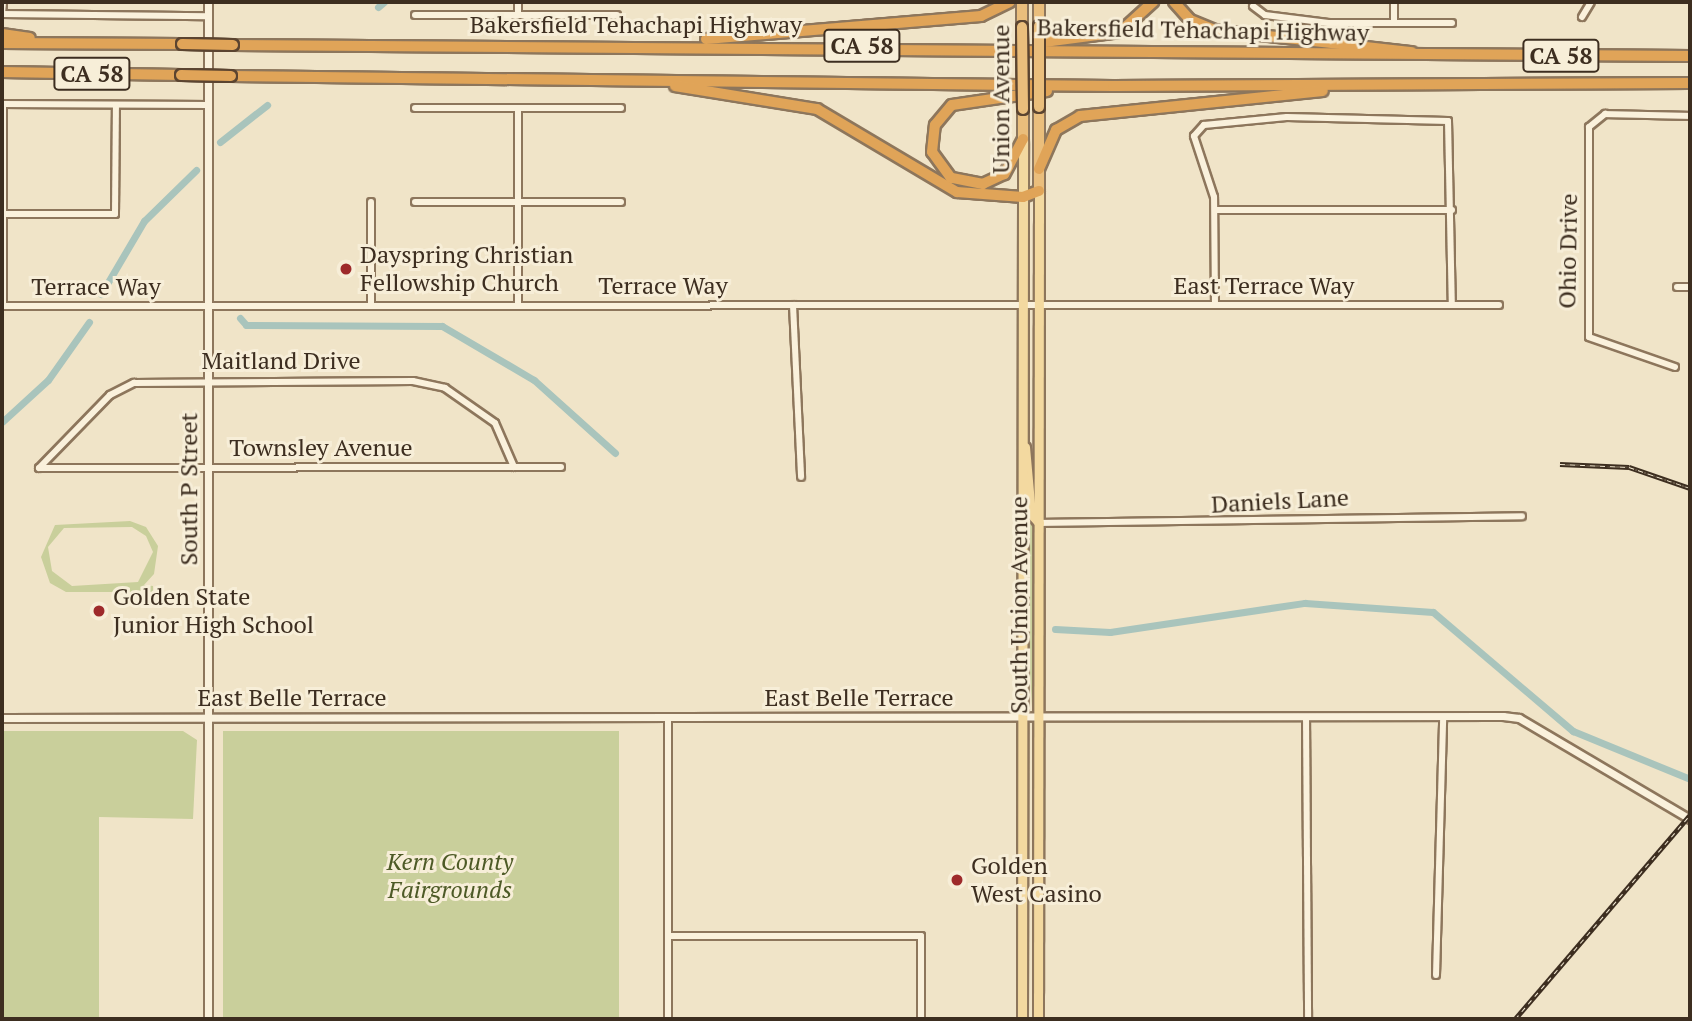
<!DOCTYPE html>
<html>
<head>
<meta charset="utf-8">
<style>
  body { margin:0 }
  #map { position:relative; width:1692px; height:1021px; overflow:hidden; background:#f0e4c8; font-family:"PT Serif",serif }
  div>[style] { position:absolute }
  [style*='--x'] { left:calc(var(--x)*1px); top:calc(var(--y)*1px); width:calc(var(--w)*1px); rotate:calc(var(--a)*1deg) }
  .green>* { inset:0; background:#c9cf9b; transform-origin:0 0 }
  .canal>* { height:7px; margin:-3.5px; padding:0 3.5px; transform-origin:3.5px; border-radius:3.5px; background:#a9c4bc }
  .roads { filter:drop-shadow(2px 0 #8d765c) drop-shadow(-2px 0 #8d765c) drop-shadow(0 2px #8d765c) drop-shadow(0 -2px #8d765c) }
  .minor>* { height:6px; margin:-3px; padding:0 3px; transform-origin:3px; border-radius:3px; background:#faf1dc }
  .tertiary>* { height:7px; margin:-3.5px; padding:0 3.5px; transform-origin:3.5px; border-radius:3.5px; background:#faf1dc }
  .primary>* { height:9px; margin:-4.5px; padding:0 4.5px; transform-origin:4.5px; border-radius:4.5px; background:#f3d9a0 }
  .trunk>* { height:10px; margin:-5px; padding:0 5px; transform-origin:5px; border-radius:5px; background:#eabe7c }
  .motorway>* { height:10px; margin:-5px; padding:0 5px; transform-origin:5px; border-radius:5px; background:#e0a458 }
  .rail>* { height:4.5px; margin-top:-2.25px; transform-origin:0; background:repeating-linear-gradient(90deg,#f7eed8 0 5px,#3d2e20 0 10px); box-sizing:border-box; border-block:2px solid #3d2e20 }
  .bridges { filter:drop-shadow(2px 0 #5b4430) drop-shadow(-2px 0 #5b4430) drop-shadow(0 2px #5b4430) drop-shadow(0 -2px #5b4430) }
  .trunk-bridge>* { height:10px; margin:-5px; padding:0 5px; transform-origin:5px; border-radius:5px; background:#eabe7c }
  .motorway-bridge>* { height:10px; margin:-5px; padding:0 5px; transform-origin:5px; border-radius:5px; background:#e0a458 }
  .dots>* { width:19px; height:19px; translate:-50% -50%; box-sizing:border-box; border:4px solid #f7eed8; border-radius:50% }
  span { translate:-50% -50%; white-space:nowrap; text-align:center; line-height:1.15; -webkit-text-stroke:6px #f7eed8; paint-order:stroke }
  .shield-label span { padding:2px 5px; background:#f7eed8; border:2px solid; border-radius:5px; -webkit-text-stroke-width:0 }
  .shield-label { font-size:23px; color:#3d2e20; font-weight:700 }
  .street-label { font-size:24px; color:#3d2e20 }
  .poi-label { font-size:24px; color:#3d2e20 }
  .left { translate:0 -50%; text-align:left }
  .park-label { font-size:24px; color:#4d5a26; font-style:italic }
  .frame { position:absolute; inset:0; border:4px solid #3d2e20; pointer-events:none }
</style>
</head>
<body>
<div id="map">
  <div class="green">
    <div style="clip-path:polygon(1028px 506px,1033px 527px,1032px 707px,1027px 621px)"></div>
    <div style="clip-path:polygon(evenodd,130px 521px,146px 527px,158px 546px,154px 574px,144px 585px,153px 586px,153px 592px,66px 592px,50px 583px,41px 557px,55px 525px,130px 521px,132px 527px,146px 536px,153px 552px,138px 582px,72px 586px,52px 571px,48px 547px,64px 528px,132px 527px)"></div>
    <div style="clip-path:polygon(2px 731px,183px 731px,197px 740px,193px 819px,99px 817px,99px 1019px,2px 1019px)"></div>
    <div style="left:619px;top:731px;width:288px;height:396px;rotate:90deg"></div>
  </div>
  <div class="canal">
    <div style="--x:378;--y:7;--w:8;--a:-40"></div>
    <div style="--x:220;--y:142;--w:60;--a:-38.2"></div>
    <div style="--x:101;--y:294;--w:85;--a:-59.5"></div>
    <div style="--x:144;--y:221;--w:73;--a:-44.4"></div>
    <div style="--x:240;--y:318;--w:9;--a:49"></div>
    <div style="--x:246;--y:325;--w:196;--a:0.3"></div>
    <div style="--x:442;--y:326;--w:107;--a:30.4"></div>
    <div style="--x:534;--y:380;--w:109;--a:42"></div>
    <div style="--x:2;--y:422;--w:62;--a:-42.4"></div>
    <div style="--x:48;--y:380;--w:71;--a:-54.7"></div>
    <div style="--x:1055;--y:629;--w:55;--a:3.1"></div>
    <div style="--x:1110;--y:632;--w:197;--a:-8.5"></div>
    <div style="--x:1305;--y:603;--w:128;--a:4"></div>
    <div style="--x:1433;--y:612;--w:184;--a:40.4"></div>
    <div style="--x:1573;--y:731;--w:126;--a:22.3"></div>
  </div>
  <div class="roads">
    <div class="minor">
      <div style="--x:1394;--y:2;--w:21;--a:90"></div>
      <div style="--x:1253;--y:6;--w:15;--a:37"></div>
      <div style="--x:1265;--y:15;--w:64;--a:7.1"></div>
      <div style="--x:1329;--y:23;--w:123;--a:0"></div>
      <div style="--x:2;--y:14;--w:206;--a:0.6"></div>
      <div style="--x:2;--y:14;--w:12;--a:-85"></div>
      <div style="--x:415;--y:15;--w:202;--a:0"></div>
      <div style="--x:518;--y:15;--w:13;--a:-90"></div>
      <div style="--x:1582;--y:17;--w:17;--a:-59"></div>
      <div style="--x:2;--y:104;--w:207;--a:0.3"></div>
      <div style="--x:415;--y:108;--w:206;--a:0"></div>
      <div style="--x:415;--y:202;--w:206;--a:0"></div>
      <div style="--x:1215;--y:210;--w:237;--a:0"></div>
      <div style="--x:3;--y:214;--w:112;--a:0"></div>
      <div style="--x:115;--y:214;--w:109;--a:-89.5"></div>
      <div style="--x:1677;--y:287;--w:13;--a:0"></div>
      <div style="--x:518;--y:305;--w:197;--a:-90"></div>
      <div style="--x:793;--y:305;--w:172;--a:87.3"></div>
      <div style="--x:1215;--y:305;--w:108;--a:-90.5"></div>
      <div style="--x:1214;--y:197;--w:64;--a:-108.2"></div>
      <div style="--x:1194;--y:136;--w:15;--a:-48"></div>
      <div style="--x:1204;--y:125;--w:83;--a:-5.5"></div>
      <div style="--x:1287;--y:117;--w:161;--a:1.4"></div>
      <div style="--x:1448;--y:121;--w:184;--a:88.8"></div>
      <div style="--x:2;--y:306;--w:1497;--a:-0.04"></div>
      <div style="--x:3;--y:306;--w:202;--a:-90"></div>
      <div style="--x:371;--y:306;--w:104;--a:-90"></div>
      <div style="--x:1675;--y:367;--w:91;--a:-160.8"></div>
      <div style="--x:1589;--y:337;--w:210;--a:-90"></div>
      <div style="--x:1589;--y:127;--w:21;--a:-39"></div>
      <div style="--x:1605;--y:114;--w:85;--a:1.3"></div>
      <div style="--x:39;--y:468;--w:102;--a:-45.8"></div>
      <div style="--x:110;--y:395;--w:27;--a:-27"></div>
      <div style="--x:134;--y:383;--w:279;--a:-0.4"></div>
      <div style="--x:413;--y:381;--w:33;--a:12"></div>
      <div style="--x:445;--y:388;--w:61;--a:35"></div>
      <div style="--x:495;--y:423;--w:48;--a:66.6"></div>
      <div style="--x:39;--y:468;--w:522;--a:-0.11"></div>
      <div style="--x:1039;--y:523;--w:483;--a:-0.8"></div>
      <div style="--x:1306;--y:717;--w:302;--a:89.6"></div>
      <div style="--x:668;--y:936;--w:253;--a:0"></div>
      <div style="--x:921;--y:936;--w:83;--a:90"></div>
      <div style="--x:1436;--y:975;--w:258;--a:-88.4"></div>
      <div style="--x:668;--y:1019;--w:302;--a:-90"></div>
    </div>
    <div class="tertiary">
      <div style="--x:2;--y:718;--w:1501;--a:-0.08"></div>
      <div style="--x:1503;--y:716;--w:16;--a:7"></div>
      <div style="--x:1519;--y:718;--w:199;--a:30.6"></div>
      <div style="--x:208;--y:1019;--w:1017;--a:-90"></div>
    </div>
    <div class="primary">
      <div style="--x:1025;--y:447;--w:67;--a:84.9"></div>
      <div style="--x:1031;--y:514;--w:12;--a:48"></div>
      <div style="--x:1022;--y:1019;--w:878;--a:-89.93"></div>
      <div style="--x:1038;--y:1019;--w:828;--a:-89.93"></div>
    </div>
    <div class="trunk">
      <div style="--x:1039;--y:26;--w:24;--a:-90"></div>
      <div style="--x:1022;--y:27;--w:25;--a:-90"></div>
      <div style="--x:1039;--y:107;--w:84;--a:90"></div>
      <div style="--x:1023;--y:139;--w:30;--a:-90"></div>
    </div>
    <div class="motorway">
      <div style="--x:1174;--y:2;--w:24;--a:48"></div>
      <div style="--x:1190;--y:20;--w:27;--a:22"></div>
      <div style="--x:1215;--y:30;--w:198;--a:6.4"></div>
      <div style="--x:2;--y:34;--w:28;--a:8"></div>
      <div style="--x:706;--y:39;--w:276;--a:-4.8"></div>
      <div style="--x:981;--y:16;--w:32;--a:-26"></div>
      <div style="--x:1044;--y:42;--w:77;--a:-7.5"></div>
      <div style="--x:1120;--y:32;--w:45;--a:-42.3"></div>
      <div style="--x:2;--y:43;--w:180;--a:0.3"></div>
      <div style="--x:233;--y:45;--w:1457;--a:0.43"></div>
      <div style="--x:2;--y:72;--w:179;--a:1"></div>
      <div style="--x:231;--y:76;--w:882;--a:0.65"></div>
      <div style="--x:1113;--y:86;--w:577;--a:-0.3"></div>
      <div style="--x:675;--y:86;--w:144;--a:9.2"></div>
      <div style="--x:817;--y:109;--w:163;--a:30.7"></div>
      <div style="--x:957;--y:192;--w:66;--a:4.3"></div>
      <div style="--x:1023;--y:197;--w:17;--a:-21"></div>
      <div style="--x:1023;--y:139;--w:40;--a:118"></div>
      <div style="--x:1004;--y:174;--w:23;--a:155"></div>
      <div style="--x:983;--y:184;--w:33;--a:-169"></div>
      <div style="--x:951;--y:178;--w:32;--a:-126"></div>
      <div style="--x:932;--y:152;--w:27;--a:-84"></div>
      <div style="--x:935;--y:125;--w:26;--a:-50"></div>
      <div style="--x:952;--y:105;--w:96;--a:-8.4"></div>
      <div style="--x:1039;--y:169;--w:43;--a:-66.4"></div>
      <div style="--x:1056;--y:130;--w:28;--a:-30"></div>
      <div style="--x:1080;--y:116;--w:244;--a:-5.9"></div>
    </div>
  </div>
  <div class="rail">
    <div style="--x:1560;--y:464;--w:69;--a:2.5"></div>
    <div style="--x:1629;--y:467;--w:65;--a:19"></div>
    <div style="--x:1515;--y:1019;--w:269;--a:-49.4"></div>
  </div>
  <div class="bridges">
    <div class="trunk-bridge">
      <div style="--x:1022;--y:27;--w:82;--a:89.3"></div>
      <div style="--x:1039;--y:107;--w:81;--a:-90"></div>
    </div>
    <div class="motorway-bridge">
      <div style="--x:182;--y:44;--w:51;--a:1.1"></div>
      <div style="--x:181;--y:75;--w:50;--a:1.1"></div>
    </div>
  </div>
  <div class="dots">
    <div style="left:346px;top:269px;background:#9e2a2b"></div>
    <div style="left:99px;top:611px;background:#9e2a2b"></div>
    <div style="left:957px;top:880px;background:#9e2a2b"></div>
  </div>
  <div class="shield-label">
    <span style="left:862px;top:46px">CA 58</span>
    <span style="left:1561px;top:56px">CA 58</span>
    <span style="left:92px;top:74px">CA 58</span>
  </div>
  <div class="street-label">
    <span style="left:636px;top:25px">Bakersfield Tehachapi Highway</span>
    <span style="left:1203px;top:30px;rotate:1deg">Bakersfield Tehachapi Highway</span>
    <span style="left:1001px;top:99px;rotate:-90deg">Union Avenue</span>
    <span style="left:1568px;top:251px;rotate:-89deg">Ohio Drive</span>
    <span style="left:663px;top:286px">Terrace Way</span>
    <span style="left:1264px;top:286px">East Terrace Way</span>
    <span style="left:96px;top:287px">Terrace Way</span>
    <span style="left:281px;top:361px">Maitland Drive</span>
    <span style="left:321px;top:448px">Townsley Avenue</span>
    <span style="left:189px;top:489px;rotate:-90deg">South P Street</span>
    <span style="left:1280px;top:501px;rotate:-3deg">Daniels Lane</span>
    <span style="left:1019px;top:605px;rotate:-90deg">South Union Avenue</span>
    <span style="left:292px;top:698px">East Belle Terrace</span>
    <span style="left:859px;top:698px">East Belle Terrace</span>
  </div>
  <div class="poi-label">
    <span class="left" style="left:360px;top:269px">Dayspring Christian<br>Fellowship Church</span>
    <span class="left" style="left:113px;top:611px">Golden State<br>Junior High School</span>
    <span class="left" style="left:971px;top:880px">Golden<br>West Casino</span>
  </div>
  <div class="park-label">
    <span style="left:450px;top:876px">Kern County<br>Fairgrounds</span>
  </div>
  <div class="frame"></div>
</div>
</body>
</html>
